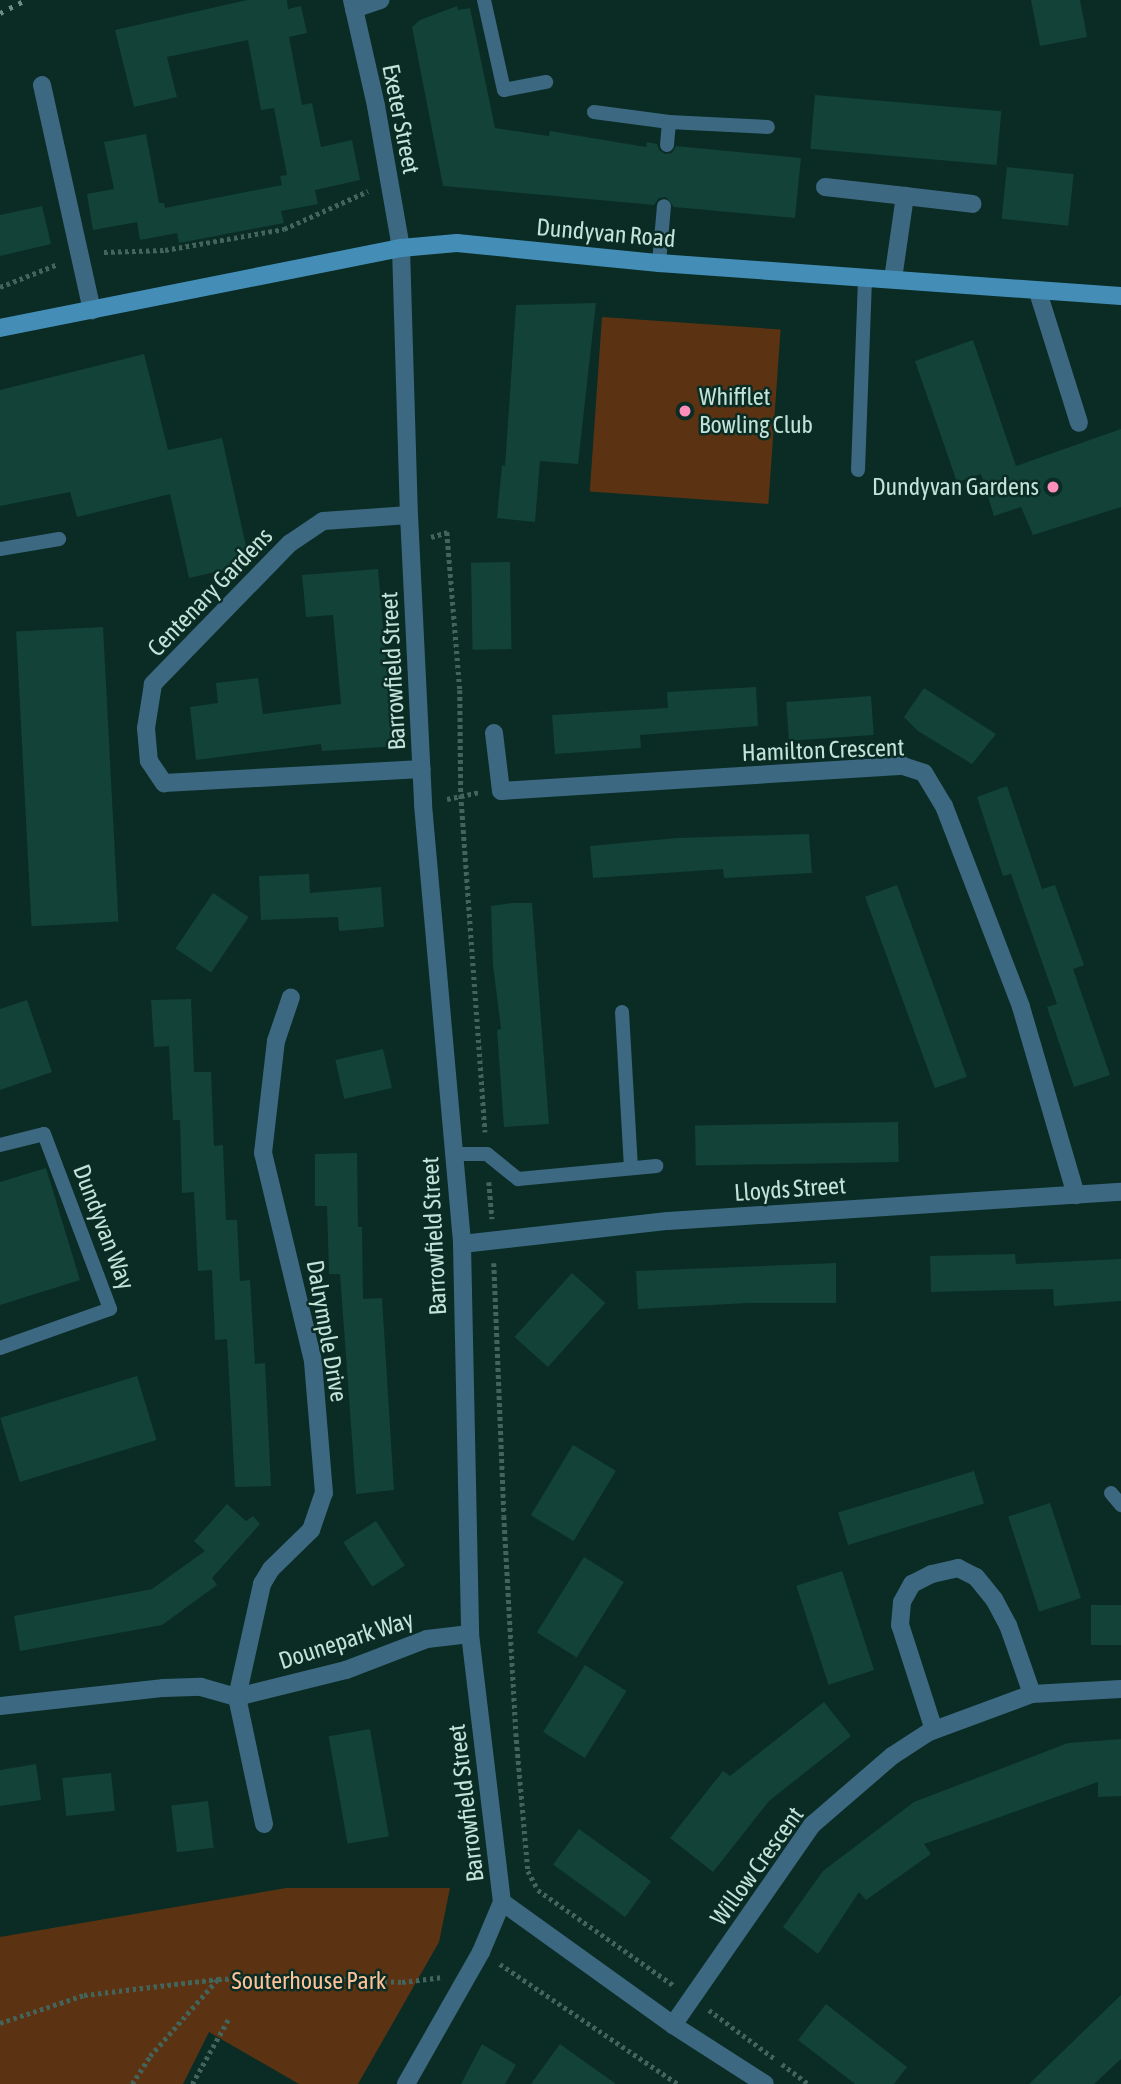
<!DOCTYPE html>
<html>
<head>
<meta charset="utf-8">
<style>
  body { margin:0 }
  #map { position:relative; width:1121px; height:2084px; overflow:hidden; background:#0a2c24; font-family:"Asap Condensed",sans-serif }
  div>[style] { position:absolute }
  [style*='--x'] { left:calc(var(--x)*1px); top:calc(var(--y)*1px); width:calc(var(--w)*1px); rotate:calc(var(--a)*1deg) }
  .green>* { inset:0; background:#5c3312; transform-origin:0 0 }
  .building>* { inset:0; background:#124238; transform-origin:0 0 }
  .path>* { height:4.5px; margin-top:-2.25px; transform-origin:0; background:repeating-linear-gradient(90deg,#43645b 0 3.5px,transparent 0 7px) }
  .lane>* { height:14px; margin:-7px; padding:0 7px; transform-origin:7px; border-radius:7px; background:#3c6881 }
  .street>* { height:18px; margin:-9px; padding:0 9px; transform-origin:9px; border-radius:9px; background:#3c6881 }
  .secondary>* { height:18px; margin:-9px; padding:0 9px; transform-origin:9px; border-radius:9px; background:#438db6 }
  .rail>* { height:5px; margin-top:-2.5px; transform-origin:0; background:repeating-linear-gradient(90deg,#6d8e85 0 3.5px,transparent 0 10.5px) }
  .dots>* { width:19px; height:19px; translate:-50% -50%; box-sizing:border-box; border:4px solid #0a2c24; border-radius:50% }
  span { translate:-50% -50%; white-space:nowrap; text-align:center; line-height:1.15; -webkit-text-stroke:5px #0a2c24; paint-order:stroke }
  .street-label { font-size:24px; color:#c3e2d8 }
  .poi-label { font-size:24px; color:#c3e2d8 }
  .left { translate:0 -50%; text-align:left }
  .right { translate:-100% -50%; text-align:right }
  .park-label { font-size:24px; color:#fec198 }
</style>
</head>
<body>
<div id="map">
  <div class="green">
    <div style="left:602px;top:317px;width:179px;height:175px;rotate:4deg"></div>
    <div style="clip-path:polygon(286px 1888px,450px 1888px,439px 1942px,358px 2084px,299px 2084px,209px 2032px,183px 2084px,0 2084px,0 1937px)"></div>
  </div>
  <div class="building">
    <div style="clip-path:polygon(247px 0,287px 0,288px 9px,301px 6px,307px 33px,289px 37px,302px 105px,312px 103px,321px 147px,352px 140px,360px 180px,315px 190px,318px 204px,281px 211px,284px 223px,179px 243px,177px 233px,140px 240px,137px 222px,93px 230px,87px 194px,114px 189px,104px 142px,146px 134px,159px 203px,164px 203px,165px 208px,282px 185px,280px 176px,287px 175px,274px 108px,261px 110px,248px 40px,167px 57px,177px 97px,134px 107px,115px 30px)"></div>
    <div style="clip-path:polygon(1031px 0,1080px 0,1087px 37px,1040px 46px)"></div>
    <div style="clip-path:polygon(457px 6px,458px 10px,470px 8px,495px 128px,549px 136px,550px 131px,646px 147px,647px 142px,657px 144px,659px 150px,665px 154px,672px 153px,676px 146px,801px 158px,795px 218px,674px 207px,666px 197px,659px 198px,654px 205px,443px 186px,412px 27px,420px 20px)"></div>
    <div style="left:815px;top:95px;width:187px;height:54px;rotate:5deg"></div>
    <div style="left:1007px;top:167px;width:67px;height:52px;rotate:6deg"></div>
    <div style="clip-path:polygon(42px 206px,51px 244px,0 256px,0 215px)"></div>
    <div style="clip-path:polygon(596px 303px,578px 464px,540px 461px,535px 522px,497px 518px,502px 465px,505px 466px,516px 305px)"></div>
    <div style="clip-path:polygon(973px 340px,1016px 466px,1121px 429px,1121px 507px,1033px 535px,1021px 507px,994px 516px,981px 474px,957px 482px,915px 361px)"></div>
    <div style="clip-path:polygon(144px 354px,168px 450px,222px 438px,250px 564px,189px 578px,170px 494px,77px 517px,70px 492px,0 506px,0 390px)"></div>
    <div style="left:510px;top:562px;width:87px;height:39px;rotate:89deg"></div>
    <div style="clip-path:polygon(378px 569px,389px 694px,395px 694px,398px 746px,322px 751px,321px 744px,196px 760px,190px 707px,218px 703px,216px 683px,258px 678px,263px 714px,341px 704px,333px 615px,306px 617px,302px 575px)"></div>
    <div style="left:103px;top:627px;width:295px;height:87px;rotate:87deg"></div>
    <div style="clip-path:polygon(756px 687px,758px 726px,640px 735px,641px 748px,555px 754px,552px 715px,668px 708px,667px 692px)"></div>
    <div style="clip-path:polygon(924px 688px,996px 734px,972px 764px,918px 731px,904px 717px)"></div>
    <div style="left:871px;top:696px;width:39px;height:85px;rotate:86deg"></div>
    <div style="clip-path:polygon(1007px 786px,1042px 889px,1055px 885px,1084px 965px,1073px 969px,1110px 1075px,1074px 1087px,1047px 1007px,1057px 1004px,1011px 874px,1003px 876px,977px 797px)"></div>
    <div style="clip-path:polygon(809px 834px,812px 873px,724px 878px,723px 869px,593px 878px,590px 846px,677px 838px)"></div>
    <div style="clip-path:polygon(309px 874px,310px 893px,381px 887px,384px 927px,339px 931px,338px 917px,261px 920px,259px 876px)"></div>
    <div style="left:897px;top:885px;width:204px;height:34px;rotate:70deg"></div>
    <div style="left:213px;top:893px;width:43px;height:67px;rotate:34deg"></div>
    <div style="clip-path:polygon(512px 903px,532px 903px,549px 1124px,504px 1127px,497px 1030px,501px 1029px,493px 965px,491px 906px)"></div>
    <div style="clip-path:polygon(191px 999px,194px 1072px,211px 1072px,214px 1146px,223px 1145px,226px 1220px,237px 1220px,240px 1281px,250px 1280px,255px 1364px,265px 1363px,271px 1486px,235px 1487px,227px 1339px,215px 1340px,212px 1270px,198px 1271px,194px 1192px,182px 1193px,180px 1120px,173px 1120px,169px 1046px,154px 1047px,151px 1000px)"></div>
    <div style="clip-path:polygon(27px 1000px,52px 1072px,0 1090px,0 1009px)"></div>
    <div style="left:383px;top:1049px;width:40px;height:49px;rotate:77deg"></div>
    <div style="left:898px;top:1122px;width:40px;height:203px;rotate:89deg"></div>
    <div style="clip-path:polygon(357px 1153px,358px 1227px,362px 1227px,363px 1299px,382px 1298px,394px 1490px,356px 1494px,340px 1274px,329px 1274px,327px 1206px,315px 1206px,315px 1154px)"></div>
    <div style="clip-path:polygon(46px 1168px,80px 1280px,0 1305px,0 1182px)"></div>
    <div style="clip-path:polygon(1015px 1254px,1016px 1264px,1121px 1259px,1121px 1301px,1054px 1306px,1053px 1289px,931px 1292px,930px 1256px)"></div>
    <div style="clip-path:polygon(836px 1263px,836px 1303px,748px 1303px,638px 1309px,636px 1271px)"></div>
    <div style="left:572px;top:1273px;width:45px;height:86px;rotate:42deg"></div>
    <div style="left:137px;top:1376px;width:67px;height:143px;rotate:73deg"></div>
    <div style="left:573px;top:1445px;width:50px;height:82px;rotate:31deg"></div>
    <div style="left:974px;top:1471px;width:34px;height:142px;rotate:73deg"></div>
    <div style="left:1050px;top:1503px;width:100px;height:44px;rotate:72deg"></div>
    <div style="clip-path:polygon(227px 1504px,246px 1521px,253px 1516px,260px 1524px,212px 1578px,217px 1585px,162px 1625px,20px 1651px,14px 1616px,152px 1589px,205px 1551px,194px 1541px)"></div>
    <div style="left:376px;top:1521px;width:53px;height:39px;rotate:57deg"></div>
    <div style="left:584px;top:1557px;width:47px;height:89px;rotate:32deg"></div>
    <div style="left:842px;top:1571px;width:104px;height:48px;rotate:72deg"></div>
    <div style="left:1091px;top:1605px;width:30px;height:40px"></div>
    <div style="left:585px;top:1665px;width:49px;height:79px;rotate:32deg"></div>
    <div style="clip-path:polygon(824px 1702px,851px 1736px,769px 1801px,713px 1872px,670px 1838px,723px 1771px,730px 1776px)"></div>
    <div style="left:370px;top:1729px;width:109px;height:42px;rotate:80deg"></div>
    <div style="clip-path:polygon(1121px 1739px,1121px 1796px,1098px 1797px,1098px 1782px,924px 1844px,931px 1854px,866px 1900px,859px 1892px,818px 1954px,783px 1927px,823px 1871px,914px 1802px,1068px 1743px)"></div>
    <div style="clip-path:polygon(36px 1764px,41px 1800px,0 1806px,0 1770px)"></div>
    <div style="left:111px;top:1773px;width:38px;height:49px;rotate:84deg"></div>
    <div style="left:208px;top:1801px;width:47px;height:37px;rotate:83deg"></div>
    <div style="left:579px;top:1829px;width:89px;height:44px;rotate:36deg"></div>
    <div style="clip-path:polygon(1121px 1995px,1121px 2059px,1094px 2084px,1029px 2084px)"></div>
    <div style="clip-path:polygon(826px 2004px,907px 2067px,894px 2084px,855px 2084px,798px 2040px)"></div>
    <div style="clip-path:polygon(482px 2044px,516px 2065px,505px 2084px,461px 2084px)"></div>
    <div style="clip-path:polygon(560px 2044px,578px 2057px,616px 2084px,531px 2084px)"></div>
  </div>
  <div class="path">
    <div style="--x:104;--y:252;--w:61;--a:-1.9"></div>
    <div style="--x:165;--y:250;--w:121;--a:-10"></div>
    <div style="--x:284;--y:229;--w:92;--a:-24.3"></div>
    <div style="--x:0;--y:287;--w:62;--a:-21.6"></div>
    <div style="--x:431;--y:537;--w:17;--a:-17"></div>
    <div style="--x:447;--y:532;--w:159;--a:85.3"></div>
    <div style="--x:460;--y:690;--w:105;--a:89.5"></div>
    <div style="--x:461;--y:795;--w:338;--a:85.9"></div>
    <div style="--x:447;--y:799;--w:33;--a:-12"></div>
    <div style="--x:489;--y:1182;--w:37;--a:85"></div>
    <div style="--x:494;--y:1263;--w:253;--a:87.7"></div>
    <div style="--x:504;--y:1516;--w:217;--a:86.8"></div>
    <div style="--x:516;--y:1733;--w:139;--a:85"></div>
    <div style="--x:528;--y:1871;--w:21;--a:62"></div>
    <div style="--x:538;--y:1890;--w:165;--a:35.1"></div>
    <div style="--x:500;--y:1964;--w:215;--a:34"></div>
    <div style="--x:709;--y:2010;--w:82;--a:36.6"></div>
    <div style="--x:0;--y:2023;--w:89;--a:-18.4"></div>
    <div style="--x:84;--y:1995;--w:135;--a:-6.8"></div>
    <div style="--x:218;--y:1979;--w:75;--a:-1.5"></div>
    <div style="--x:293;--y:1977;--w:109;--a:2.6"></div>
    <div style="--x:402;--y:1982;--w:39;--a:-7"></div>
    <div style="--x:782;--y:2064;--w:34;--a:37"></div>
    <div style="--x:132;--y:2084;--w:33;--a:-57"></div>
    <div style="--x:150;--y:2056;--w:101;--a:-48.6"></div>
    <div style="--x:192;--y:2084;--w:76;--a:-60.7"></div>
  </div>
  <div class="lane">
    <div style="--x:484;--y:0;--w:92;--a:77.5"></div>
    <div style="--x:504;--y:90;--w:43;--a:-10.8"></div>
    <div style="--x:594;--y:112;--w:76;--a:7.6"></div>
    <div style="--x:667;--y:145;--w:23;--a:-85"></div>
    <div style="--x:669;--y:122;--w:99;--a:2.9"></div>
    <div style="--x:659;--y:263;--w:57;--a:-85"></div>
    <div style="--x:858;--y:470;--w:193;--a:-87.9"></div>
    <div style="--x:0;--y:549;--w:60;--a:-9.6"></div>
    <div style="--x:622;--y:1012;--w:156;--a:86.7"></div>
    <div style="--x:0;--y:1145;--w:45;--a:-14"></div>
    <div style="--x:44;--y:1134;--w:187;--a:69.3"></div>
    <div style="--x:110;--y:1309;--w:117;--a:160.5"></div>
    <div style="--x:455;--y:1154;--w:32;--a:0"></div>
    <div style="--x:487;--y:1154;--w:40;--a:39"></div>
    <div style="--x:518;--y:1179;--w:139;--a:-5.4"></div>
    <div style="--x:1111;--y:1493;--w:16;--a:50"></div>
  </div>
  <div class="street">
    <div style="--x:352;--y:0;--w:109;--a:77.2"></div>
    <div style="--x:376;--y:106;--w:144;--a:80"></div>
    <div style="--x:401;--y:248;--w:267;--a:88.3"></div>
    <div style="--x:409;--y:515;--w:290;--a:87.2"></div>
    <div style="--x:423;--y:805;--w:441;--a:84.9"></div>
    <div style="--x:462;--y:1244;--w:390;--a:88.8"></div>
    <div style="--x:470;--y:1634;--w:270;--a:83.2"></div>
    <div style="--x:502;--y:1902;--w:211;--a:35.7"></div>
    <div style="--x:673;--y:2025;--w:109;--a:32.7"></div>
    <div style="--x:354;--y:9;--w:28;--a:-19"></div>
    <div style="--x:42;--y:85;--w:231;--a:77.5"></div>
    <div style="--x:825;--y:187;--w:81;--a:6.4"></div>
    <div style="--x:893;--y:279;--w:84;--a:-81.8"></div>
    <div style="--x:905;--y:196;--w:68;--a:6.7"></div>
    <div style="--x:1038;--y:292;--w:137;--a:72.6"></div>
    <div style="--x:409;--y:515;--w:86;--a:176"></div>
    <div style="--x:323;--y:521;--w:40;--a:146"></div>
    <div style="--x:290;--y:543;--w:197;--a:134.2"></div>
    <div style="--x:153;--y:684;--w:45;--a:99"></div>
    <div style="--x:146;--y:728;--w:33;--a:85"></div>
    <div style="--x:149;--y:761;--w:27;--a:56"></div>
    <div style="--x:164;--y:783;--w:258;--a:-3.1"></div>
    <div style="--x:494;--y:733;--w:58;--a:83.1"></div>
    <div style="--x:501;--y:791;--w:403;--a:-3.6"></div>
    <div style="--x:903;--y:766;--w:22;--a:18"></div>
    <div style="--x:924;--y:773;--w:39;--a:59"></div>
    <div style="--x:944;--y:806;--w:215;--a:69"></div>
    <div style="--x:1021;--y:1007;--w:196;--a:73.7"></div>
    <div style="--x:462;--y:1244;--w:207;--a:-6.4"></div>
    <div style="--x:668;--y:1221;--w:454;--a:-3.7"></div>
    <div style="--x:0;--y:1706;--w:165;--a:-6.3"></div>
    <div style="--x:164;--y:1688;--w:37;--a:-2"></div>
    <div style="--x:201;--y:1687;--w:37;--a:16"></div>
    <div style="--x:237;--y:1697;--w:112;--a:-13.9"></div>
    <div style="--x:346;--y:1670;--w:87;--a:-20.9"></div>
    <div style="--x:427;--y:1639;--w:43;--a:-6.6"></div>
    <div style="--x:934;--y:1730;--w:110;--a:-107.9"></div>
    <div style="--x:900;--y:1625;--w:23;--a:-85"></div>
    <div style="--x:902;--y:1602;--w:21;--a:-61"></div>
    <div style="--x:912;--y:1584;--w:22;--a:-27"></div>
    <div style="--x:932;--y:1574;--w:27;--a:-13"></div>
    <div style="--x:958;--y:1568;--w:20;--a:27"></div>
    <div style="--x:976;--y:1577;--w:28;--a:51"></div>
    <div style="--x:994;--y:1599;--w:30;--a:62"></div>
    <div style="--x:1008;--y:1625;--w:73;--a:70.8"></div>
    <div style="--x:264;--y:1824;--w:130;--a:-102"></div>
    <div style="--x:237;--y:1697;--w:116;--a:-77.5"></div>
    <div style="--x:262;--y:1584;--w:17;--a:-59"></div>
    <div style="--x:271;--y:1569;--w:56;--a:-44.3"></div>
    <div style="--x:311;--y:1530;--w:39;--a:-71"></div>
    <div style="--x:324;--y:1493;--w:132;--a:-94.8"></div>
    <div style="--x:313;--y:1361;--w:214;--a:-103.5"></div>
    <div style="--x:263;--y:1153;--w:113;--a:-83.4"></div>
    <div style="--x:276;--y:1041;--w:46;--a:-71.2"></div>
    <div style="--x:673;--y:2025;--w:244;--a:-55.2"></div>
    <div style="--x:812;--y:1825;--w:106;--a:-40.8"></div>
    <div style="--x:892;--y:1756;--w:44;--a:-33"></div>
    <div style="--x:929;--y:1732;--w:110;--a:-20.3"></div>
    <div style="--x:1032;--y:1694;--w:89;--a:-3.2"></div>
    <div style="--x:406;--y:2084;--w:152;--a:-60.4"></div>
    <div style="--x:481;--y:1952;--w:54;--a:-67.2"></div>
  </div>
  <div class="secondary">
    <div style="--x:0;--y:328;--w:409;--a:-11.3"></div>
    <div style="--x:401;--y:248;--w:56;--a:-5.1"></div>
    <div style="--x:457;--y:243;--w:203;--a:5.7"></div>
    <div style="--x:659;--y:263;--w:463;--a:4.1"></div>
  </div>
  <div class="rail">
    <div style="--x:0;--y:13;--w:28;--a:-27"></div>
  </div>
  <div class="dots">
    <div style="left:685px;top:411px;background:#fe8ebb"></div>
    <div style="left:1053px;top:487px;background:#fe8ebb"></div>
  </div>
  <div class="street-label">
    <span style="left:401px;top:119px;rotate:79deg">Exeter Street</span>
    <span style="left:606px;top:233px;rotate:5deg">Dundyvan Road</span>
    <span style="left:210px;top:592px;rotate:-46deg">Centenary Gardens</span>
    <span style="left:393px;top:671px;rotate:-93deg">Barrowfield Street</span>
    <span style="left:823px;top:750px;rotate:-2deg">Hamilton Crescent</span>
    <span style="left:790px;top:1189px;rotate:-4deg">Lloyds Street</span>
    <span style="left:104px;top:1227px;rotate:69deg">Dundyvan Way</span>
    <span style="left:434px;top:1236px;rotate:-93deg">Barrowfield Street</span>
    <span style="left:327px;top:1331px;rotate:80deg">Dalrymple Drive</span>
    <span style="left:346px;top:1640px;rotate:-18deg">Dounepark Way</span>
    <span style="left:466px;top:1803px;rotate:-97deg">Barrowfield Street</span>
    <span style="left:757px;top:1866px;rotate:-54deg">Willow Crescent</span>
  </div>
  <div class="poi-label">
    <span class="left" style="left:699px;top:411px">Whifflet<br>Bowling Club</span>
    <span class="right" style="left:1039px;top:487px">Dundyvan Gardens</span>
  </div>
  <div class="park-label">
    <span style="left:309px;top:1981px">Souterhouse Park</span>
  </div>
</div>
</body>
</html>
